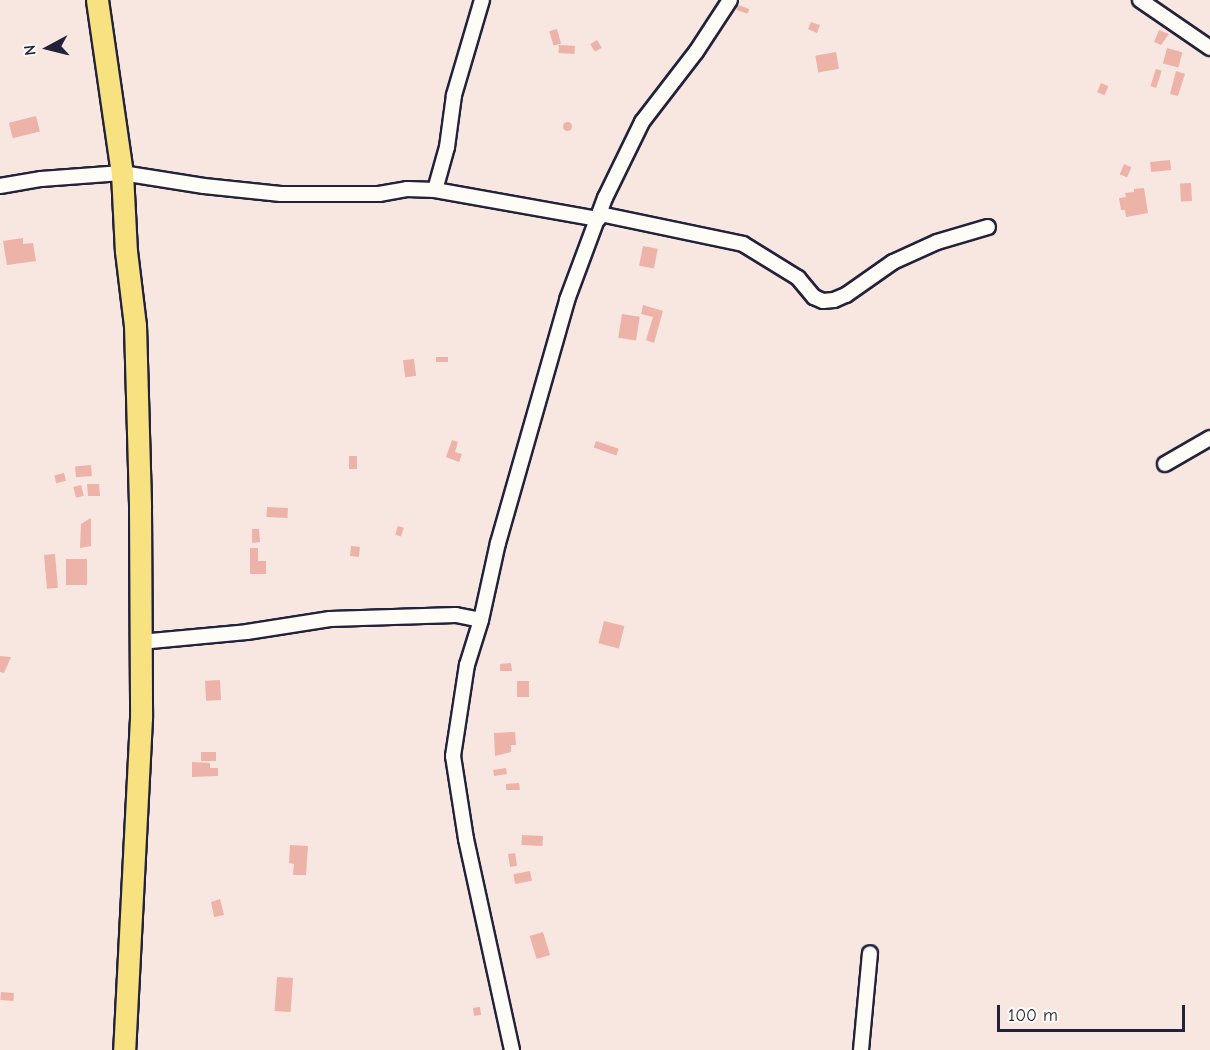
<!DOCTYPE html>
<html>
<head>
<meta charset="utf-8">
<style>
  body { margin:0 }
  #map { position:relative; width:1210px; height:1050px; overflow:hidden; background:#f8e6e0; font-family:"Comic Neue",sans-serif }
  div>[style] { position:absolute }
  [style*='--x'] { left:calc(var(--x)*1px); top:calc(var(--y)*1px); width:calc(var(--w)*1px); rotate:calc(var(--a)*1deg) }
  .building>* { inset:0; background:#edb3a9; transform-origin:0 0 }
  .round { border-radius:50% }
  .roads { filter:drop-shadow(2px 0 #22223b) drop-shadow(-2px 0 #22223b) drop-shadow(0 2px #22223b) drop-shadow(0 -2px #22223b) }
  .minor>* { height:14px; margin:-7px; padding:0 7px; transform-origin:7px; border-radius:7px; background:#fdfcf7 }
  .highway>* { height:21px; margin:-10.5px; padding:0 10.5px; transform-origin:10.5px; border-radius:10.5px; background:#f8e181 }
  span { translate:-50% -50%; white-space:nowrap; text-align:center; line-height:1.15; -webkit-text-stroke:4.5px #fdfcf7; paint-order:stroke }
  .north { position:absolute; left:18px; top:18px; width:60px; height:60px; -webkit-text-stroke:4px #fdfcf7; paint-order:stroke; rotate:263deg; font-size:16px; font-weight:700; line-height:24px; text-align:center; color:#22223b }
  .north::after { content:''; display:block; margin:auto; width:21px; height:27px; background:#22223b; clip-path:polygon(50% 0,100% 100%,50% 72%,0 100%) }
  .scale { position:absolute; left:997px; top:1005px; width:188px; height:27px; box-sizing:border-box; border:3px solid #22223b; border-top:0; padding-left:8px; font-size:18px; line-height:21px; white-space:nowrap; color:#22223b; -webkit-text-stroke:4px #fdfcf7; paint-order:stroke }
</style>
</head>
<body>
<div id="map">
  <div class="building">
    <div style="left:738px;top:5px;width:12px;height:5px;rotate:20deg"></div>
    <div style="clip-path:polygon(811px 22px,820px 25px,817px 33px,808px 29px)"></div>
    <div style="left:557px;top:29px;width:15px;height:8px;rotate:74deg"></div>
    <div style="clip-path:polygon(1159px 30px,1169px 34px,1161px 45px,1154px 42px)"></div>
    <div style="left:597px;top:40px;width:9px;height:8px;rotate:58deg"></div>
    <div style="left:559px;top:45px;width:16px;height:8px;rotate:4deg"></div>
    <div style="left:1167px;top:48px;width:16px;height:16px;rotate:15deg"></div>
    <div style="left:836px;top:52px;width:17px;height:21px;rotate:80deg"></div>
    <div style="left:1156px;top:69px;width:6px;height:18px;rotate:18deg"></div>
    <div style="clip-path:polygon(1176px 71px,1185px 74px,1178px 96px,1170px 94px)"></div>
    <div style="left:1101px;top:83px;width:8px;height:10px;rotate:23deg"></div>
    <div style="left:36px;top:116px;width:16px;height:28px;rotate:76deg"></div>
    <div class="round" style="left:562.5px;top:121.5px;width:9px;height:9px"></div>
    <div style="left:1170px;top:160px;width:10px;height:20px;rotate:84deg"></div>
    <div style="left:1124px;top:164px;width:8px;height:11px;rotate:23deg"></div>
    <div style="left:1191px;top:183px;width:18px;height:11px;rotate:87deg"></div>
    <div style="clip-path:polygon(1144px 188px,1148px 213px,1126px 217px,1125px 210px,1121px 210px,1119px 198px,1126px 197px,1125px 193px,1134px 192px,1134px 189px)"></div>
    <div style="clip-path:polygon(23px 238px,23px 244px,33px 243px,36px 261px,7px 265px,3px 241px)"></div>
    <div style="left:643px;top:246px;width:15px;height:20px;rotate:11deg"></div>
    <div style="clip-path:polygon(643px 305px,663px 311px,654px 343px,646px 340px,653px 317px,641px 314px)"></div>
    <div style="left:622px;top:314px;width:18px;height:24px;rotate:9deg"></div>
    <div style="left:436px;top:357px;width:12px;height:5px"></div>
    <div style="left:414px;top:359px;width:17px;height:11px;rotate:83deg"></div>
    <div style="clip-path:polygon(452px 440px,458px 442px,455px 452px,462px 454px,459px 462px,446px 457px)"></div>
    <div style="left:596px;top:441px;width:24px;height:7px;rotate:19deg"></div>
    <div style="left:349px;top:456px;width:8px;height:13px"></div>
    <div style="left:91px;top:465px;width:11px;height:16px;rotate:85deg"></div>
    <div style="left:64px;top:473px;width:8px;height:10px;rotate:76deg"></div>
    <div style="clip-path:polygon(87px 484px,99px 484px,100px 496px,88px 496px)"></div>
    <div style="left:81px;top:485px;width:11px;height:8px;rotate:75deg"></div>
    <div style="left:267px;top:507px;width:21px;height:10px;rotate:3deg"></div>
    <div style="clip-path:polygon(91px 518px,91px 546px,80px 548px,81px 524px)"></div>
    <div style="left:398px;top:526px;width:6px;height:9px;rotate:18deg"></div>
    <div style="clip-path:polygon(252px 529px,259px 529px,260px 542px,252px 543px)"></div>
    <div style="left:351px;top:546px;width:9px;height:10px;rotate:6deg"></div>
    <div style="clip-path:polygon(250px 548px,258px 548px,258px 561px,266px 561px,266px 574px,250px 574px)"></div>
    <div style="left:55px;top:554px;width:34px;height:11px;rotate:85deg"></div>
    <div style="left:66px;top:559px;width:21px;height:26px"></div>
    <div style="left:604px;top:621px;width:21px;height:23px;rotate:14deg"></div>
    <div style="clip-path:polygon(0 656px,11px 657px,4px 673px,0 672px)"></div>
    <div style="clip-path:polygon(511px 663px,512px 671px,500px 671px,500px 664px)"></div>
    <div style="left:220px;top:680px;width:20px;height:15px;rotate:87deg"></div>
    <div style="left:517px;top:681px;width:12px;height:16px"></div>
    <div style="clip-path:polygon(515px 732px,516px 745px,511px 745px,511px 752px,495px 756px,494px 733px)"></div>
    <div style="left:201px;top:752px;width:15px;height:9px"></div>
    <div style="clip-path:polygon(192px 762px,210px 763px,210px 768px,218px 768px,218px 776px,192px 777px)"></div>
    <div style="left:506px;top:768px;width:6px;height:13px;rotate:81deg"></div>
    <div style="clip-path:polygon(519px 783px,520px 790px,506px 790px,506px 784px)"></div>
    <div style="left:522px;top:835px;width:21px;height:10px;rotate:3deg"></div>
    <div style="clip-path:polygon(290px 845px,308px 846px,306px 875px,293px 875px,294px 864px,289px 863px)"></div>
    <div style="left:515px;top:853px;width:13px;height:7px;rotate:81deg"></div>
    <div style="left:530px;top:871px;width:10px;height:17px;rotate:79deg"></div>
    <div style="clip-path:polygon(220px 899px,224px 915px,214px 917px,211px 902px)"></div>
    <div style="left:543px;top:932px;width:24px;height:14px;rotate:73deg"></div>
    <div style="left:277px;top:977px;width:16px;height:34px;rotate:4deg"></div>
    <div style="left:1px;top:992px;width:13px;height:8px;rotate:4deg"></div>
    <div style="left:480px;top:1007px;width:8px;height:7px;rotate:83deg"></div>
  </div>
  <div class="roads">
    <div class="minor">
      <div style="--x:1140;--y:0;--w:85;--a:34.4"></div>
      <div style="--x:0;--y:186;--w:42;--a:-9.7"></div>
      <div style="--x:41;--y:179;--w:81;--a:-4.2"></div>
      <div style="--x:122;--y:173;--w:83;--a:9"></div>
      <div style="--x:204;--y:186;--w:77;--a:5.9"></div>
      <div style="--x:281;--y:194;--w:98;--a:0"></div>
      <div style="--x:379;--y:194;--w:28;--a:-10"></div>
      <div style="--x:407;--y:189;--w:28;--a:2"></div>
      <div style="--x:435;--y:190;--w:166;--a:10.1"></div>
      <div style="--x:435;--y:190;--w:45;--a:-74.4"></div>
      <div style="--x:447;--y:147;--w:52;--a:-82.3"></div>
      <div style="--x:454;--y:95;--w:99;--a:-73.6"></div>
      <div style="--x:600;--y:214;--w:146;--a:11.8"></div>
      <div style="--x:743;--y:244;--w:65;--a:31.7"></div>
      <div style="--x:798;--y:278;--w:25;--a:50"></div>
      <div style="--x:814;--y:297;--w:10;--a:24"></div>
      <div style="--x:823;--y:301;--w:11;--a:-5"></div>
      <div style="--x:834;--y:300;--w:13;--a:-23"></div>
      <div style="--x:846;--y:295;--w:57;--a:-35.1"></div>
      <div style="--x:893;--y:262;--w:48;--a:-24.4"></div>
      <div style="--x:937;--y:242;--w:53;--a:-16.4"></div>
      <div style="--x:1165;--y:464;--w:52;--a:-30"></div>
      <div style="--x:140;--y:642;--w:107;--a:-5.3"></div>
      <div style="--x:247;--y:632;--w:84;--a:-8.9"></div>
      <div style="--x:330;--y:619;--w:126;--a:-1.8"></div>
      <div style="--x:456;--y:615;--w:25;--a:11"></div>
      <div style="--x:512;--y:1050;--w:216;--a:-102.3"></div>
      <div style="--x:466;--y:839;--w:84;--a:-98.9"></div>
      <div style="--x:453;--y:756;--w:92;--a:-81.3"></div>
      <div style="--x:467;--y:665;--w:47;--a:-72.7"></div>
      <div style="--x:481;--y:620;--w:79;--a:-77.6"></div>
      <div style="--x:498;--y:543;--w:253;--a:-74.1"></div>
      <div style="--x:567;--y:300;--w:109;--a:-69.6"></div>
      <div style="--x:605;--y:198;--w:85;--a:-64"></div>
      <div style="--x:642;--y:122;--w:88;--a:-52.4"></div>
      <div style="--x:696;--y:52;--w:62;--a:-56.8"></div>
      <div style="--x:861;--y:1050;--w:97;--a:-84.7"></div>
    </div>
    <div class="highway">
      <div style="--x:97;--y:0;--w:175;--a:81.8"></div>
      <div style="--x:122;--y:173;--w:78;--a:87.1"></div>
      <div style="--x:126;--y:251;--w:75;--a:83.1"></div>
      <div style="--x:135;--y:325;--w:182;--a:88.4"></div>
      <div style="--x:140;--y:507;--w:211;--a:89.7"></div>
      <div style="--x:141;--y:718;--w:332;--a:92.9"></div>
    </div>
  </div>
  <div class="north">N</div>
  <div class="scale">100 m</div>
</div>
</body>
</html>
